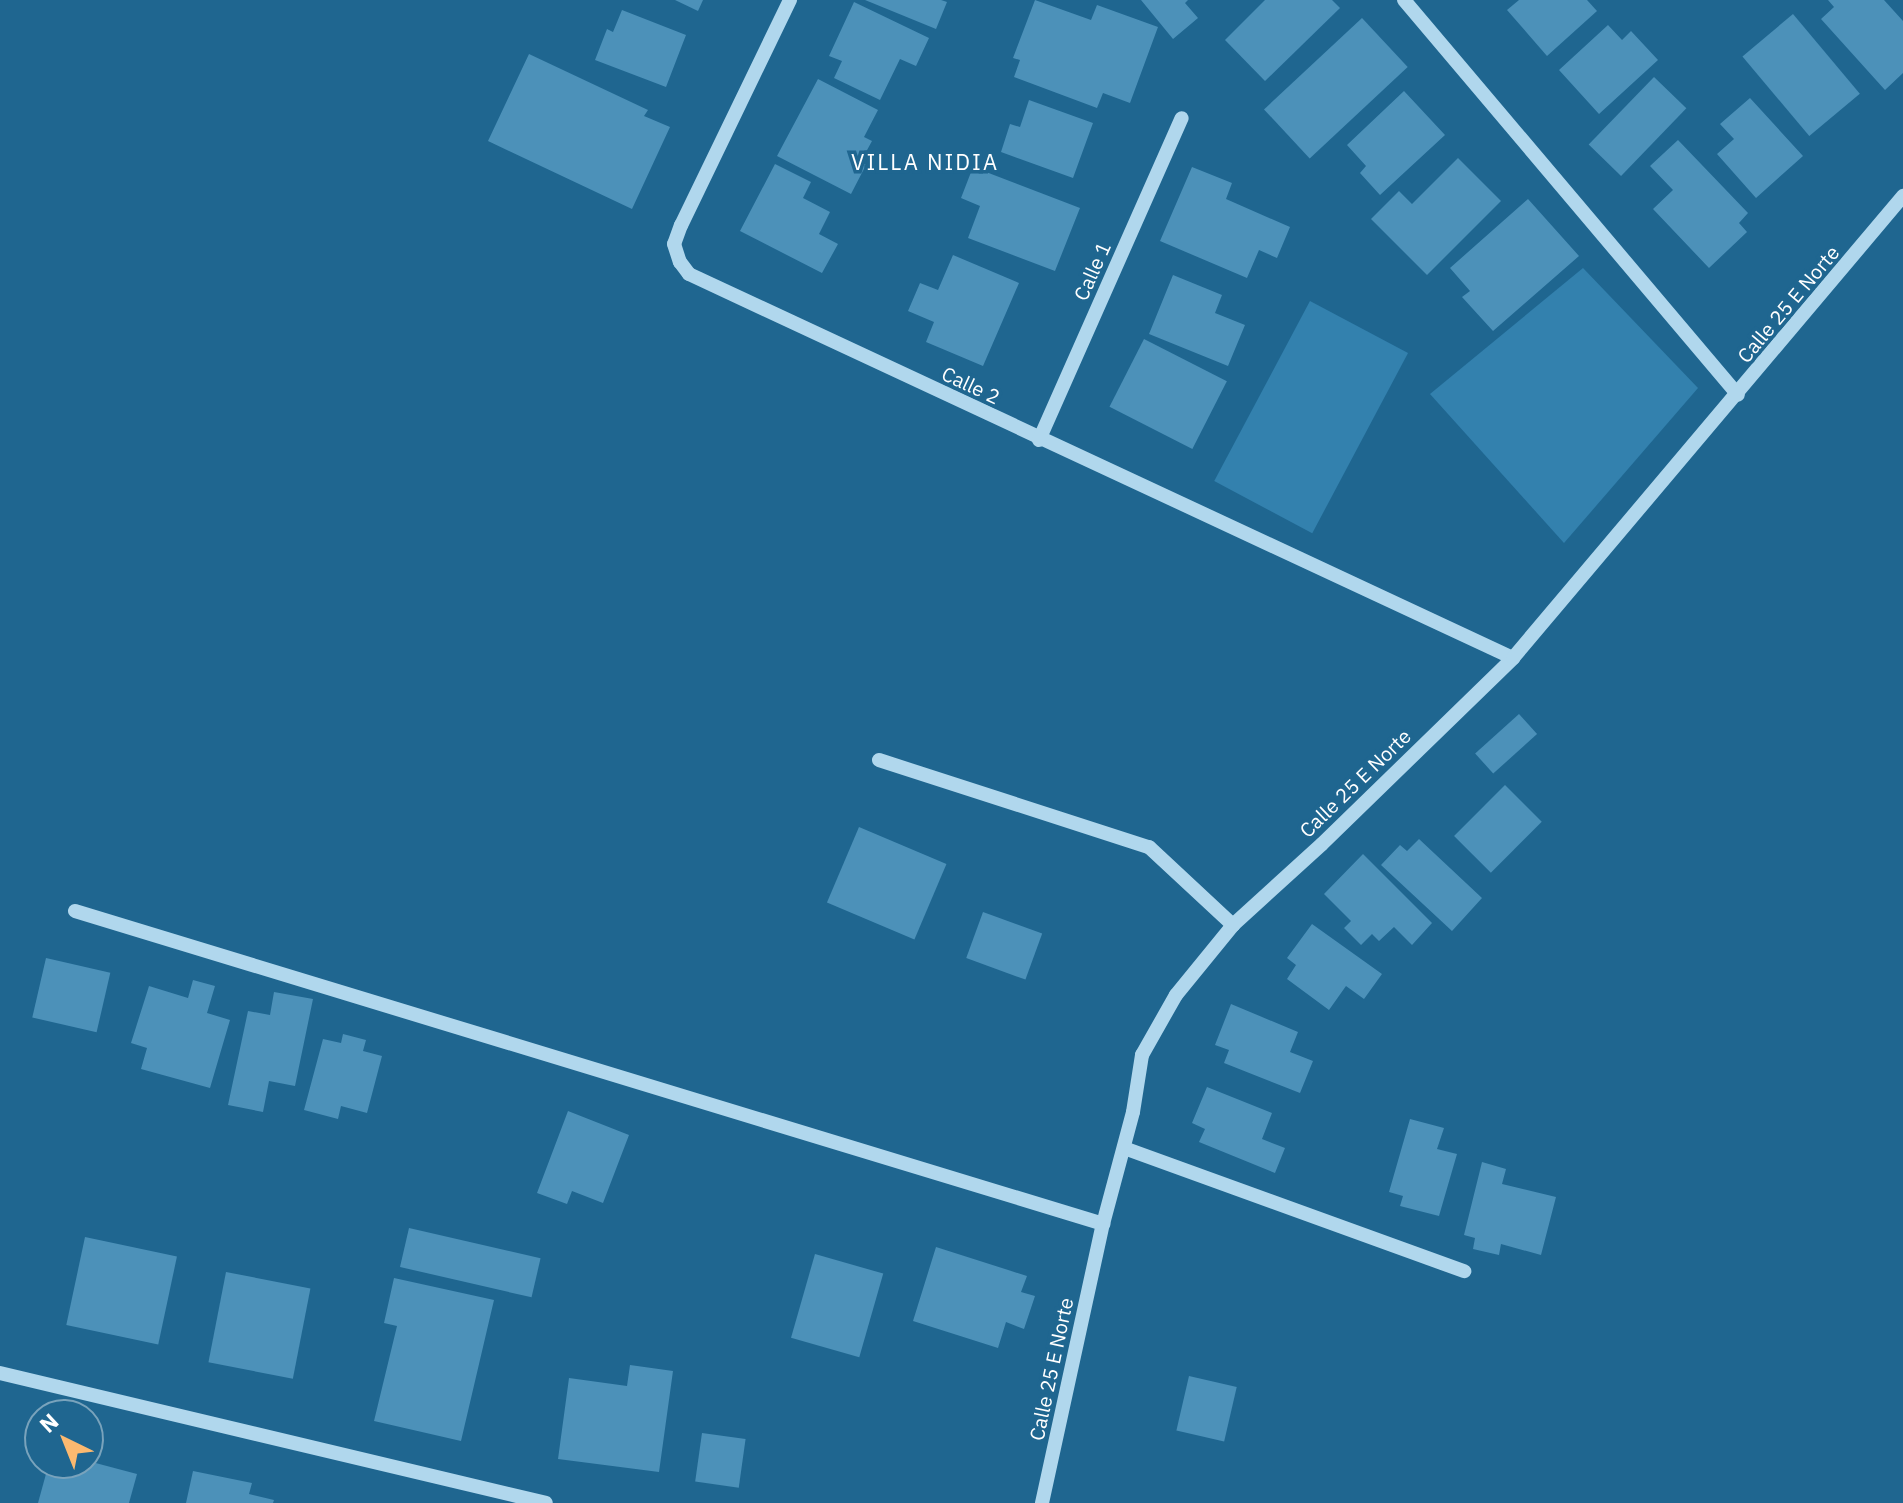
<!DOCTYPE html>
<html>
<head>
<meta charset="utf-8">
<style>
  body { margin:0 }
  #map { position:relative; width:1903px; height:1503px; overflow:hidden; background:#1f6690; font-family:"IBM Plex Sans",sans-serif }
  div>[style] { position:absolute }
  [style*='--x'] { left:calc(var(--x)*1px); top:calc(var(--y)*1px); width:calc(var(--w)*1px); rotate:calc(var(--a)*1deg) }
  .green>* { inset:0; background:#3381ae; transform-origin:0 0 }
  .building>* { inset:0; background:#4c91b9; transform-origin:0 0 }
  .minor>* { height:14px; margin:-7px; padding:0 7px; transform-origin:7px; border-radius:7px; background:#b0d7ed }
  span { translate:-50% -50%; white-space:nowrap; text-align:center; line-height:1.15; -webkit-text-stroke:7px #1f6690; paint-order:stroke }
  .street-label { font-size:20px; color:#fff }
  .neighbourhood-label { font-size:22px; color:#fff; letter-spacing:2px }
  .north { position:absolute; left:24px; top:1399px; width:80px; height:80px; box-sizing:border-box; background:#1f6690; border:2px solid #79a3bc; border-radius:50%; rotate:317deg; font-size:22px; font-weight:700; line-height:32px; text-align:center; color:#fff }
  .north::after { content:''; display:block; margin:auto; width:28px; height:36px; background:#fbb970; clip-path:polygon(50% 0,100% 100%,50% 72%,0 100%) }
</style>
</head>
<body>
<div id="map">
  <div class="green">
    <div style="clip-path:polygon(1583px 268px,1698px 388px,1564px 543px,1430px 394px)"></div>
    <div style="left:1310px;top:301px;width:111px;height:204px;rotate:28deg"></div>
  </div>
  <div class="building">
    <div style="clip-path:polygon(675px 0,703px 0,698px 11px)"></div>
    <div style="clip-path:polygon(865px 0,941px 0,947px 2px,936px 29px)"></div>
    <div style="clip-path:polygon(1035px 0,1091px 20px,1097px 5px,1158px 27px,1130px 103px,1103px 93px,1097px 108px,1014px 77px,1020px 60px,1013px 58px)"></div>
    <div style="clip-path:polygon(1141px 0,1188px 0,1185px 3px,1198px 18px,1173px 39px)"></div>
    <div style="clip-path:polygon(1265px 0,1332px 0,1340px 8px,1265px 81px,1225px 40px)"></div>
    <div style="clip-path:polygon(1519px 0,1587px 0,1597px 11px,1547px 56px,1507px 10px)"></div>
    <div style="clip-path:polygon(1828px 0,1884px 0,1903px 21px,1903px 73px,1885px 90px,1821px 19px,1834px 7px)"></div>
    <div style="clip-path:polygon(854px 2px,929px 38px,916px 66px,900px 59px,880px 100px,834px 78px,842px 61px,829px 56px)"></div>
    <div style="clip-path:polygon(622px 10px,686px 35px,666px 87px,595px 60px,607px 29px,613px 32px)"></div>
    <div style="left:1793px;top:14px;width:104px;height:66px;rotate:50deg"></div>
    <div style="left:1362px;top:18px;width:67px;height:134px;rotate:47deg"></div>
    <div style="clip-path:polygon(1608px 25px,1622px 40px,1631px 31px,1658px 60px,1599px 114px,1559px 70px)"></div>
    <div style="clip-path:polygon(529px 54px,648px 110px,644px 116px,670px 127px,632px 209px,488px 141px)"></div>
    <div style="left:1654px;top:77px;width:45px;height:94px;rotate:44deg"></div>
    <div style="clip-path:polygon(818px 79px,878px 110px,864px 137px,872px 141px,860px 163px,866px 165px,851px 194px,777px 156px)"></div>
    <div style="clip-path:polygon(1404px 91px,1445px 135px,1380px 195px,1360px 173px,1366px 166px,1347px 145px)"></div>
    <div style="clip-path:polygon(1750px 98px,1803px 156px,1756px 198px,1717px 154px,1734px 139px,1720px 124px)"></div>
    <div style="clip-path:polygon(1029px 100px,1093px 123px,1073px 178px,1001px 152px,1010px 124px,1020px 127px)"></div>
    <div style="clip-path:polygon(1678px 140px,1748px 213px,1739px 223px,1747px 232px,1709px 268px,1653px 209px,1673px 190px,1650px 166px)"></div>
    <div style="clip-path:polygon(1458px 158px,1501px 201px,1427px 275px,1371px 219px,1399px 191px,1412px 204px)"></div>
    <div style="clip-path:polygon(775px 164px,811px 182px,803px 198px,830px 212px,819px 234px,838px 244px,822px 273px,740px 231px)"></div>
    <div style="clip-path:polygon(973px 167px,1080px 208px,1055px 271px,968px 238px,980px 206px,961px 198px)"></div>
    <div style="clip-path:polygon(1192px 167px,1232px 183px,1226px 199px,1290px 227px,1277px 258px,1259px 250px,1247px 278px,1160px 241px)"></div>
    <div style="clip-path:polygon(1528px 199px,1579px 256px,1493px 331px,1462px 297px,1470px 291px,1450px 268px)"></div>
    <div style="clip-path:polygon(953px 255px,1019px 283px,983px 366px,926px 342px,934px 322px,908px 311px,920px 283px,938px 290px)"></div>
    <div style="clip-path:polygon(1173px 275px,1222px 295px,1215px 313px,1245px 325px,1228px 366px,1149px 334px)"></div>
    <div style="left:1144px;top:339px;width:93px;height:76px;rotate:27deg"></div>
    <div style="left:1519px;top:714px;width:27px;height:59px;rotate:48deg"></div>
    <div style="left:1505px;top:785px;width:52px;height:72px;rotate:45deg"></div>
    <div style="left:859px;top:827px;width:95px;height:82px;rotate:23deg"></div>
    <div style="clip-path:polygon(1419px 839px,1482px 898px,1452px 931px,1381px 865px,1400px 845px,1407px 851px)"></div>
    <div style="clip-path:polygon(1363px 854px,1432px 923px,1412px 945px,1394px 927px,1379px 941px,1372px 934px,1361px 945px,1344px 928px,1351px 921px,1324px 894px)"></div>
    <div style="left:983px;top:912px;width:63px;height:49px;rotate:20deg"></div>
    <div style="clip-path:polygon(1312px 924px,1382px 974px,1364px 999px,1346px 986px,1329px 1010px,1287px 979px,1296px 965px,1287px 958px)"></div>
    <div style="left:46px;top:958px;width:66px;height:61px;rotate:13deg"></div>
    <div style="clip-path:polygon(193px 980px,215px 986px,207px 1013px,230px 1020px,210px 1088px,141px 1069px,147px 1048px,131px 1043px,149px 986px,188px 998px)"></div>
    <div style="clip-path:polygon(274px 992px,313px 999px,295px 1086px,269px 1081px,263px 1112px,228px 1105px,248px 1011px,270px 1015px)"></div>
    <div style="clip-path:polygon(1231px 1004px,1298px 1032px,1290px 1052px,1313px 1061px,1300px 1093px,1224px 1063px,1229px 1050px,1215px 1045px)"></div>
    <div style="clip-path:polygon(343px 1034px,366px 1040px,363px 1051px,382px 1056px,367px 1113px,341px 1106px,338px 1119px,304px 1110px,323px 1039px,341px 1043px)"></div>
    <div style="clip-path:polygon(1207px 1087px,1272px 1113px,1262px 1139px,1285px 1148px,1275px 1173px,1199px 1142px,1205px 1129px,1192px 1123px)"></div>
    <div style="clip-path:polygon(568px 1111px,629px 1135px,603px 1203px,572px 1191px,567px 1204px,537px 1193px)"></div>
    <div style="clip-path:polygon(1410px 1119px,1444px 1128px,1437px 1149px,1457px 1154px,1439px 1216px,1400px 1206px,1403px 1196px,1389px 1192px)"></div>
    <div style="clip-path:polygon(1482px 1162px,1506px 1169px,1502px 1184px,1556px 1197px,1541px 1255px,1501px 1244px,1499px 1255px,1473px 1249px,1475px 1238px,1464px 1235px)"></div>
    <div style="left:409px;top:1228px;width:135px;height:40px;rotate:13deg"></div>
    <div style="left:85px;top:1237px;width:94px;height:90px;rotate:12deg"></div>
    <div style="clip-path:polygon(936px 1247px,1027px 1276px,1021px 1292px,1035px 1296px,1024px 1329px,1006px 1322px,998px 1348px,913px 1321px)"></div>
    <div style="left:815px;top:1254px;width:71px;height:87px;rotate:16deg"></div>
    <div style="left:226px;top:1272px;width:86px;height:92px;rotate:11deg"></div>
    <div style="clip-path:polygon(394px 1278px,494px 1300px,461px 1441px,374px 1421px,397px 1326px,384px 1323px)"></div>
    <div style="clip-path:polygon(630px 1365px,673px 1371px,659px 1472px,558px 1459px,569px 1378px,627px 1386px)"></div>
    <div style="left:1189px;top:1376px;width:49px;height:56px;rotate:13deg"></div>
    <div style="left:702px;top:1433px;width:44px;height:49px;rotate:8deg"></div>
    <div style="clip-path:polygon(88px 1461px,137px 1474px,129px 1503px,38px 1503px,49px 1463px)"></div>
    <div style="clip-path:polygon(193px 1471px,252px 1483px,249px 1494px,274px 1500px,273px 1503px,186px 1503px)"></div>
  </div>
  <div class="minor">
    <div style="--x:790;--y:0;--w:250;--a:115.8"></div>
    <div style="--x:681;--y:225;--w:20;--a:110"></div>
    <div style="--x:674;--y:244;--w:19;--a:72"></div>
    <div style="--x:680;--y:262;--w:15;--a:53"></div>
    <div style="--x:689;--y:274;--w:909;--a:24.99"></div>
    <div style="--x:1404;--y:0;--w:517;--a:49.78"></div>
    <div style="--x:1039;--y:440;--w:352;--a:-66.1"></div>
    <div style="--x:879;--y:760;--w:284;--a:17.9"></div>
    <div style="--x:1149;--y:847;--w:115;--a:42.9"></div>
    <div style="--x:75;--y:911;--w:1075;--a:16.93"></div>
    <div style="--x:1124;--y:1148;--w:362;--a:19.9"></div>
    <div style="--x:0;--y:1373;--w:561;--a:13.39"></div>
    <div style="--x:1042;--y:1503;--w:286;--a:-77.7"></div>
    <div style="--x:1103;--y:1224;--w:116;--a:-75"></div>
    <div style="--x:1133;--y:1112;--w:58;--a:-81"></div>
    <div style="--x:1142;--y:1055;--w:69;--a:-60.5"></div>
    <div style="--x:1176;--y:995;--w:90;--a:-50.8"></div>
    <div style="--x:1233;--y:925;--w:120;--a:-42.3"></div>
    <div style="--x:1322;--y:844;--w:267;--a:-44.2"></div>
    <div style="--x:1513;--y:658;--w:605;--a:-49.83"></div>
  </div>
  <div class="street-label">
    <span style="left:1092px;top:271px;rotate:-66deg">Calle 1</span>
    <span style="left:1788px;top:304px;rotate:-50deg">Calle 25 E Norte</span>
    <span style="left:971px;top:385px;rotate:25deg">Calle 2</span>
    <span style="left:1355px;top:783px;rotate:-44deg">Calle 25 E Norte</span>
    <span style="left:1051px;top:1369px;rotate:-78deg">Calle 25 E Norte</span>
  </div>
  <div class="neighbourhood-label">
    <span style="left:925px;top:162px">VILLA NIDIA</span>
  </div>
  <div class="north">N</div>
</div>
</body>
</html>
